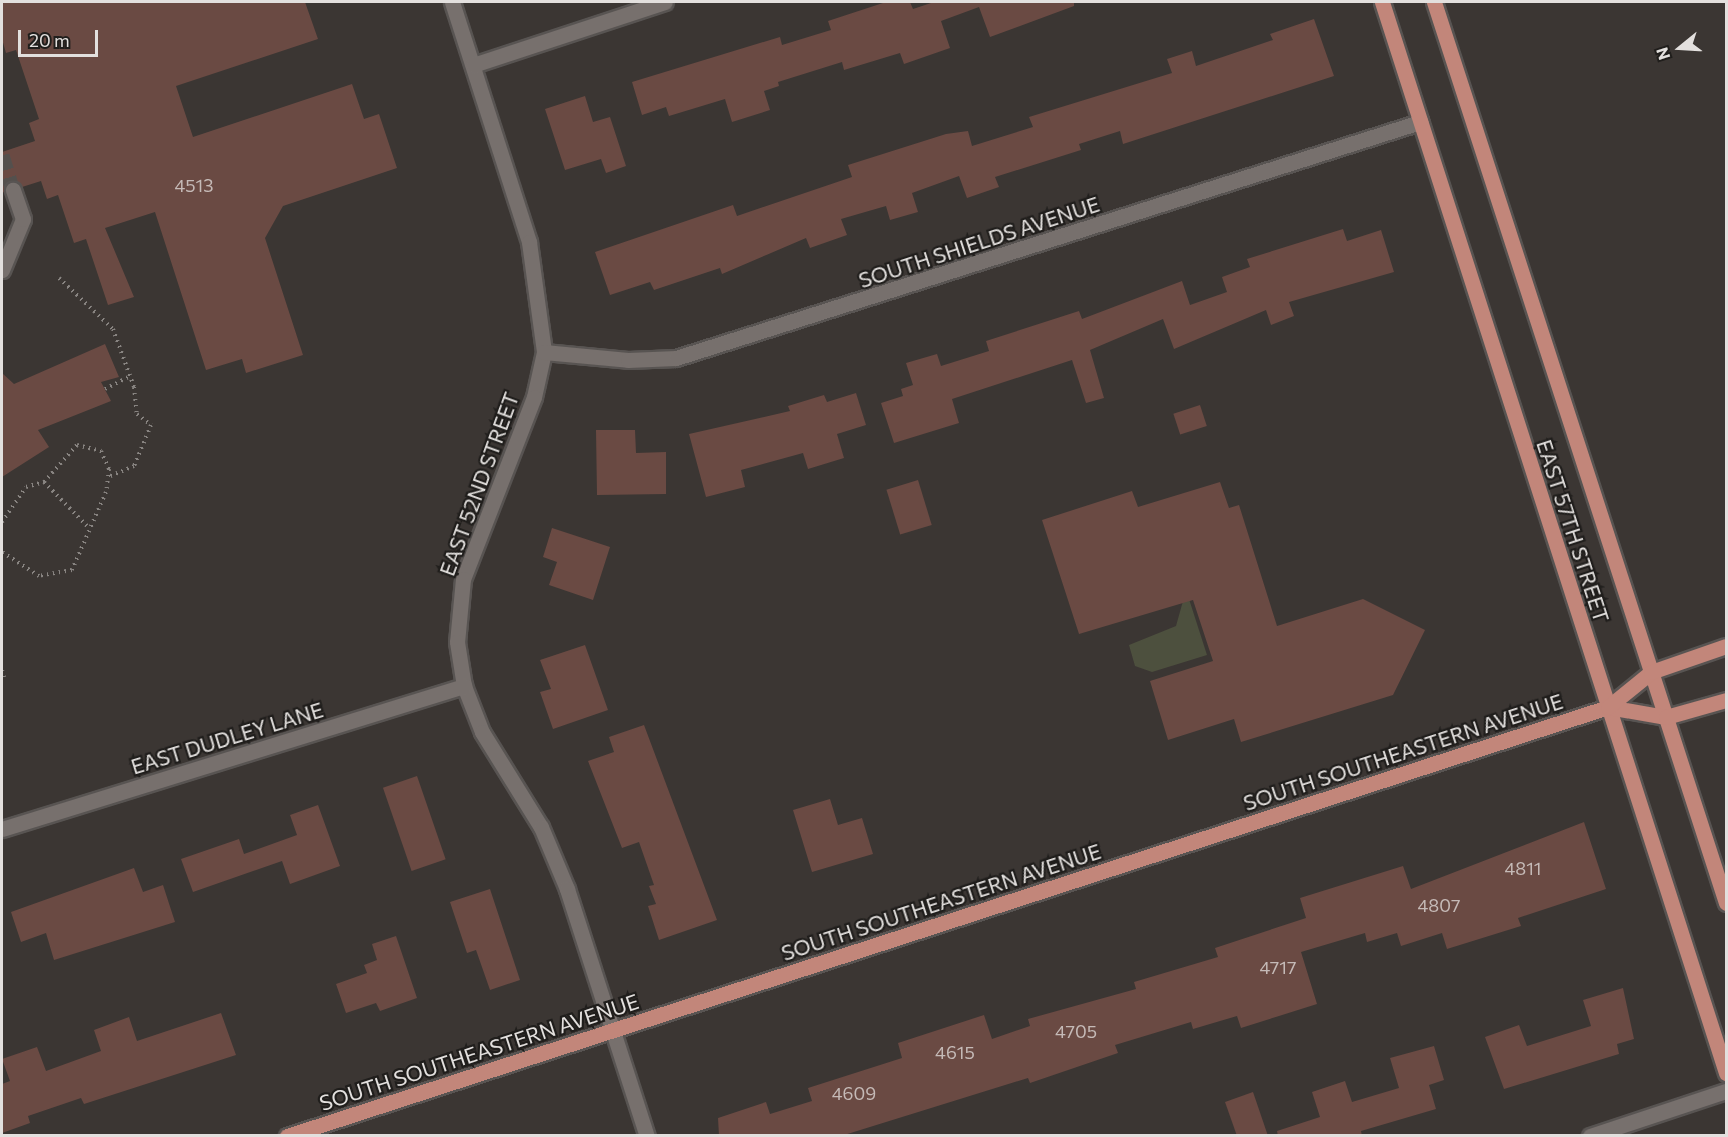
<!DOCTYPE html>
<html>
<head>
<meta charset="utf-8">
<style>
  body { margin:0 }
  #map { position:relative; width:1728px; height:1137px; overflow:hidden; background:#3b3633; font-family:Commissioner,sans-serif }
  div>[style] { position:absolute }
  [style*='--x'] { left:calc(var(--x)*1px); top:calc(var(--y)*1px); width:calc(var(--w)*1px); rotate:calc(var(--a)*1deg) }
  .green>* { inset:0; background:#4d503e }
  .building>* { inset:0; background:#6a4a43; transform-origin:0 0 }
  .minor-tunnel>* { height:15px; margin-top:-7.5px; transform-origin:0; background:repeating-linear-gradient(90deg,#54504d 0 15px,transparent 0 23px) }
  .path>* { height:4px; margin-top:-2px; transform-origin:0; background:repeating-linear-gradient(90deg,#888481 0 1.5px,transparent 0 6px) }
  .roads { filter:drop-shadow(2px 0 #585452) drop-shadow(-2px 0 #585452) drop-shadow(0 2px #585452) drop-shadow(0 -2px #585452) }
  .minor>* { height:15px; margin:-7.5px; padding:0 7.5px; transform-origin:7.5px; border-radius:7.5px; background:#77706d }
  .major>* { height:15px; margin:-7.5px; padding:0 7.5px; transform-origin:7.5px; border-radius:7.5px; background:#c2867a }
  span { translate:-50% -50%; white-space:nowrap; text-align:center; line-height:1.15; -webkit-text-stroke:4.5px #201e1c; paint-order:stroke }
  .number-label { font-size:18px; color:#c5bab7 }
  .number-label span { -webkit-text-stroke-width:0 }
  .street-label { font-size:21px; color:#e3e0de }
  .frame { position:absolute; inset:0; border:3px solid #e3e0de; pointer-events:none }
  .north { position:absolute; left:1650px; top:18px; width:60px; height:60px; -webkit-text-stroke:4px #201e1c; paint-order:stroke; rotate:252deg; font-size:16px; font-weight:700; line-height:24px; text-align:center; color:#e3e0de }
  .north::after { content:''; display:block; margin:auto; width:21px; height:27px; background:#e3e0de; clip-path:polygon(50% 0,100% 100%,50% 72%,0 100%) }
  .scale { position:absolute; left:18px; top:30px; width:80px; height:27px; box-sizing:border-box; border:3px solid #e3e0de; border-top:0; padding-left:8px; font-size:18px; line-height:21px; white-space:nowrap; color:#e3e0de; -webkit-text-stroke:4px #201e1c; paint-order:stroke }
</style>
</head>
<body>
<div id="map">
  <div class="green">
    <div style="clip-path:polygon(1189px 599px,1207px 655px,1152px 672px,1135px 666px,1129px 645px,1176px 626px,1183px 601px)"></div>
  </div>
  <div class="building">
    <div style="clip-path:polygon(2px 2px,305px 2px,318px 39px,176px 86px,193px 137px,352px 84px,364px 119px,379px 114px,397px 168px,283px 206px,265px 238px,303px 355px,246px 373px,242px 359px,206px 370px,155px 212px,105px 228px,134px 297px,108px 305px,86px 239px,74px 243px,58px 195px,47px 199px,41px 181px,22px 187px,14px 180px,2px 194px,2px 152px,35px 141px,29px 123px,39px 119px,16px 50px,6px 53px,2px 39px)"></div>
    <div style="clip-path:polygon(886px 2px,910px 2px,913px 9px,934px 2px,1074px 2px,1074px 6px,990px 37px,979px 7px,941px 21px,950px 48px,904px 64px,900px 53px,844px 70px,842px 62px,778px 82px,779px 86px,764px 91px,770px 110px,732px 122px,725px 99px,669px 116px,666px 107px,642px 115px,632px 82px,780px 37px,782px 45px,831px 30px,828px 21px)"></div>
    <div style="clip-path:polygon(1314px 19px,1334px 76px,1123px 144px,1120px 131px,1079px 144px,1081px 150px,995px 177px,999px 187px,967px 198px,959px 176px,912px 193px,918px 212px,890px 220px,886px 206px,841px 219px,847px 235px,810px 248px,806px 238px,722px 274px,720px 268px,654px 290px,650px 282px,610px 295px,595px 252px,733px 205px,737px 216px,852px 177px,848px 165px,946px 134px,968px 131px,972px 146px,1033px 127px,1029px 117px,1172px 73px,1167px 59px,1192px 51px,1196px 66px,1273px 40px,1270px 34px)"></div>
    <div style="clip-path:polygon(585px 96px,593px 122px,610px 117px,626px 166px,606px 173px,601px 159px,565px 170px,545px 109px)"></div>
    <div style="clip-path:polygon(1343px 229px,1347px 241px,1381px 230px,1394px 272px,1289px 302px,1294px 316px,1271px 325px,1266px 310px,1174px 349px,1163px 319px,1090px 350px,1104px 398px,1086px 403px,1072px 360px,952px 399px,959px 423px,894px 443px,881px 403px,903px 396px,901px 389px,913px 385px,906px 363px,937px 354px,941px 366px,989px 351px,986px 341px,1079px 311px,1082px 319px,1182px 281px,1190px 305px,1227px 292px,1222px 277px,1250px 267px,1247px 259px)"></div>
    <div style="clip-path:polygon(105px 344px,119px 377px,101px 382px,111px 401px,38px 430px,49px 447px,2px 477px,2px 373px,14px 384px)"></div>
    <div style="clip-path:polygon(856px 393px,866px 425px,837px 434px,844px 458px,808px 469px,803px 453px,741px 470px,745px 487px,706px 497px,689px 434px,790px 411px,788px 406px,824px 395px,827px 402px)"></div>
    <div style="left:1200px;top:405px;width:22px;height:28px;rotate:72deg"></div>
    <div style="clip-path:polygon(596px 430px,635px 430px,636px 453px,666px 452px,666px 494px,597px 495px)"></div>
    <div style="left:918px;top:480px;width:47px;height:33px;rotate:73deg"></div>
    <div style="clip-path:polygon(1220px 482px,1229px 508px,1239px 505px,1277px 626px,1363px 599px,1425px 630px,1393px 695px,1241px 742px,1234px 719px,1168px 740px,1150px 681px,1213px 661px,1193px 600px,1079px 634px,1042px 520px,1132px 491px,1138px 507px)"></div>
    <div style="clip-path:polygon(552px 528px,610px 547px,593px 600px,549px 585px,557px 562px,543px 557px)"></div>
    <div style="clip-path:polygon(585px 645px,608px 710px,553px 729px,540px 692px,551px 689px,540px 660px)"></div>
    <div style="clip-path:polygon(644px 725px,717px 920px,659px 940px,648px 906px,656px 904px,649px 886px,654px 885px,639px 842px,622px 848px,588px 761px,614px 752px,609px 737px)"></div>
    <div style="left:417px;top:776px;width:88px;height:36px;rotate:71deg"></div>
    <div style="clip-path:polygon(830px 799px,838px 825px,862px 818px,873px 854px,812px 872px,793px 810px)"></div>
    <div style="clip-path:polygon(318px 805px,340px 866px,290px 884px,282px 861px,193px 892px,181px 859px,239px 839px,244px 854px,297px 835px,290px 815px)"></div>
    <div style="clip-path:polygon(1584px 822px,1606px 889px,1518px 918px,1521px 926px,1447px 949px,1442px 933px,1401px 946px,1397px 933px,1367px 942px,1365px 933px,1301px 952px,1317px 1004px,1241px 1028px,1237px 1016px,1193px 1029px,1191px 1022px,1115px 1045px,1118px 1053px,1030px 1083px,1028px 1078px,841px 1136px,719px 1136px,718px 1118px,766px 1102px,770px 1114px,812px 1101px,808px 1088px,902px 1058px,898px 1043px,984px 1015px,992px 1039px,1030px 1026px,1028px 1019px,1136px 989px,1134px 982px,1218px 957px,1215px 948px,1306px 918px,1300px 898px,1403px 866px,1411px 889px)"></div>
    <div style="clip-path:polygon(134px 868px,143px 892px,163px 885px,175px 922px,54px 960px,46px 933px,21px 942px,11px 912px)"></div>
    <div style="clip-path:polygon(490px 889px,520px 980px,490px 990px,476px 950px,467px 953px,450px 902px)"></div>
    <div style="clip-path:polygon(396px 936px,417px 998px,380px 1011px,376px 1003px,346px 1013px,336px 984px,367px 973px,364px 965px,377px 960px,372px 944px)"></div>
    <div style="clip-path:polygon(1623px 988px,1634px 1039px,1617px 1044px,1619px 1054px,1504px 1089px,1485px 1037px,1519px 1025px,1527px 1046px,1591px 1026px,1583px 1000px)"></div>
    <div style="clip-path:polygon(221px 1013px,236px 1055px,84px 1104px,81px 1098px,28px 1116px,30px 1123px,2px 1133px,2px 1084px,10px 1081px,2px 1059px,37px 1047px,46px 1071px,101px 1051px,94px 1030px,129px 1017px,137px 1041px)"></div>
    <div style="clip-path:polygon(1434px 1046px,1444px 1080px,1429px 1085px,1436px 1109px,1361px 1131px,1362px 1136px,1278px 1136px,1277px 1131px,1320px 1117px,1312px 1092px,1345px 1081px,1352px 1102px,1399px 1088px,1390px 1058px)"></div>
    <div style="clip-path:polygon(1253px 1092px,1268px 1136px,1237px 1136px,1225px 1102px)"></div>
  </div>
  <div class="minor-tunnel">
    <div style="--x:2;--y:155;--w:37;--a:73"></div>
  </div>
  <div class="path">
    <div style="--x:59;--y:278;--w:74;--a:43.4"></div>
    <div style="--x:113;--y:329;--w:62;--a:70.1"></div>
    <div style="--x:134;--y:387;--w:27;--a:84"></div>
    <div style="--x:137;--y:414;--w:18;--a:38"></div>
    <div style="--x:151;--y:425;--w:44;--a:112.5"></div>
    <div style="--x:134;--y:466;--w:28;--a:157"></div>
    <div style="--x:105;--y:389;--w:29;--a:-27"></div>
    <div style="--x:44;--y:482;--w:64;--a:45.6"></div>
    <div style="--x:2;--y:522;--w:42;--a:-55.6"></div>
    <div style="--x:26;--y:487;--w:19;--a:-16"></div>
    <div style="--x:44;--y:482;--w:50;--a:-48.3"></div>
    <div style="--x:77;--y:445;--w:25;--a:14"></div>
    <div style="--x:101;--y:451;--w:20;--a:66"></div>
    <div style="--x:109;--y:469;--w:23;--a:97"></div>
    <div style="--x:106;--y:492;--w:85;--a:113.6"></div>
    <div style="--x:72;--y:570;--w:34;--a:170"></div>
    <div style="--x:39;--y:576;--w:44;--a:-147"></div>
    <div style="--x:2;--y:670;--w:8;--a:76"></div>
  </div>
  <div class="roads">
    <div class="minor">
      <div style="--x:452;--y:2;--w:252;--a:72.2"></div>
      <div style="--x:529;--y:242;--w:111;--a:82.2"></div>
      <div style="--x:544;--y:352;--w:46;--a:102.5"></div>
      <div style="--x:534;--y:397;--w:195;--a:111.3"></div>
      <div style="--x:463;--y:579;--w:63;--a:95.4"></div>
      <div style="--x:457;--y:642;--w:45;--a:81"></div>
      <div style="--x:464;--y:686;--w:49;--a:68.6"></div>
      <div style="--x:482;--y:732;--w:112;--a:58.2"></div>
      <div style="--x:541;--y:827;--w:67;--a:67.2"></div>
      <div style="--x:567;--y:889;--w:260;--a:72.1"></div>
      <div style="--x:473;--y:65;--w:202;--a:-18.2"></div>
      <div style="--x:2;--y:270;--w:55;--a:-67.6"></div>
      <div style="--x:23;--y:219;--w:31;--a:-109"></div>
      <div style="--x:544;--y:352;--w:84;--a:5.4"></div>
      <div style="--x:628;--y:360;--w:48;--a:-2.4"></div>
      <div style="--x:676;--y:358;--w:781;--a:-17.6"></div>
      <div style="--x:2;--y:829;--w:484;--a:-17.2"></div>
      <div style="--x:1590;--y:1136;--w:143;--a:-18.3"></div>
    </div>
    <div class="major">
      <div style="--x:1382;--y:2;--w:1125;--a:72.19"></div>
      <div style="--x:1434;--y:2;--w:947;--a:72.04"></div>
      <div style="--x:1608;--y:707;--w:59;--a:9.8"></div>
      <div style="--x:1666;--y:717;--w:62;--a:-15.8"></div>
      <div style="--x:287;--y:1136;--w:1389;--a:-17.99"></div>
      <div style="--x:1608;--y:707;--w:55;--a:-39.1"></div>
      <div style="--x:1651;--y:672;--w:79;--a:-19.1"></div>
    </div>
  </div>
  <div class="number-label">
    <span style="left:194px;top:185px">4513</span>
    <span style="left:1523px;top:868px">4811</span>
    <span style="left:1439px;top:905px">4807</span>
    <span style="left:1278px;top:967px">4717</span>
    <span style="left:1076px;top:1031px">4705</span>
    <span style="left:955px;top:1052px">4615</span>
    <span style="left:854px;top:1093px">4609</span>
  </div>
  <div class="street-label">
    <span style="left:979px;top:242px;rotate:-18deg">SOUTH SHIELDS AVENUE</span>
    <span style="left:479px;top:484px;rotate:-70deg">EAST 52ND STREET</span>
    <span style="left:1573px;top:531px;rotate:72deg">EAST 57TH STREET</span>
    <span style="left:227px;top:738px;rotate:-17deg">EAST DUDLEY LANE</span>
    <span style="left:1403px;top:752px;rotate:-18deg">SOUTH SOUTHEASTERN AVENUE</span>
    <span style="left:941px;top:902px;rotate:-18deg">SOUTH SOUTHEASTERN AVENUE</span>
    <span style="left:479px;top:1052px;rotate:-18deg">SOUTH SOUTHEASTERN AVENUE</span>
  </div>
  <div class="frame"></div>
  <div class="north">N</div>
  <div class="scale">20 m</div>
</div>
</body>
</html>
